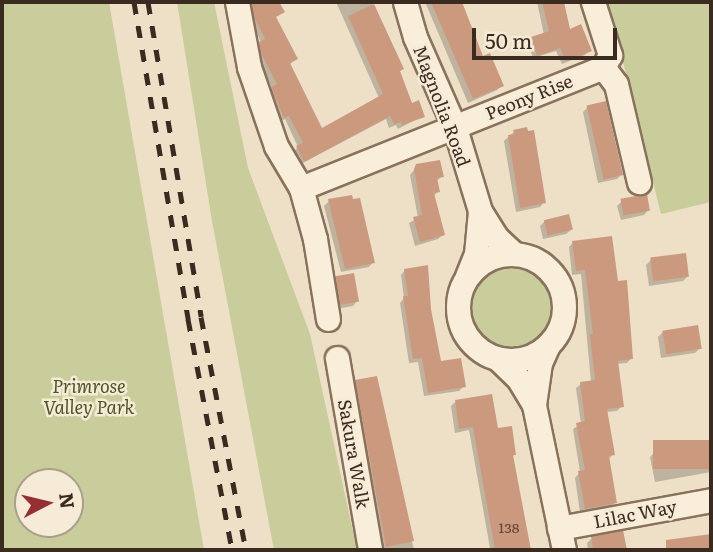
<!DOCTYPE html>
<html>
<head>
<meta charset="utf-8">
<style>
  body { margin:0 }
  #map { position:relative; width:713px; height:552px; overflow:hidden; background:#eee0c7; font-family:Literata,serif }
  div>[style] { position:absolute }
  [style*='--x'] { left:calc(var(--x)*1px); top:calc(var(--y)*1px); width:calc(var(--w)*1px); rotate:calc(var(--a)*1deg) }
  .green>* { inset:0; background:#c9cc9b }
  .round { border-radius:50% }
  .shadow>* { inset:0; background:#0003 }
  .building>* { inset:0; background:#cb9a7e; transform-origin:0 0 }
  .roads { filter:drop-shadow(2px 0 #89725c) drop-shadow(-2px 0 #89725c) drop-shadow(0 2px #89725c) drop-shadow(0 -2px #89725c) }
  .minor>* { height:23px; margin:-11.5px; padding:0 11.5px; transform-origin:11.5px; border-radius:11.5px; background:#f8eeda }
  .minor>.ring { margin:-11.5px; padding:0; box-sizing:content-box; background:none; border:23px solid #f8eeda; border-radius:50% }
  .rail>* { height:5px; margin-top:-2.5px; transform-origin:0; background:repeating-linear-gradient(90deg,#3a2b20 0 12px,transparent 0 24px) }
  span { translate:-50% -50%; white-space:nowrap; text-align:center; line-height:1.15; -webkit-text-stroke:5px #f5ebd6; paint-order:stroke }
  .number-label { font-size:14px; color:#5e4738 }
  .number-label span { -webkit-text-stroke-width:0 }
  .street-label { font-size:18px; color:#3a2b20 }
  .park-label { font-size:18px; color:#4c5527; font-style:italic }
  .frame { position:absolute; inset:0; border:4px solid #3a2b20; pointer-events:none }
  .north { position:absolute; left:14px; top:468px; width:70px; height:70px; box-sizing:border-box; background:#f5ebd6; border:2px solid #aa9e8d; border-radius:50%; rotate:83deg; font-size:19px; font-weight:700; line-height:28px; text-align:center; color:#3a2b20 }
  .north::after { content:''; display:block; margin:auto; width:24px; height:32px; background:#972e34; clip-path:polygon(50% 0,100% 100%,50% 72%,0 100%) }
  .scale { position:absolute; left:472px; top:28px; width:145px; height:32px; box-sizing:border-box; border:4px solid #3a2b20; border-top:0; padding-left:9px; font-size:21px; line-height:24px; white-space:nowrap; color:#3a2b20; -webkit-text-stroke:5px #f5ebd6; paint-order:stroke }
</style>
</head>
<body>
<div id="map">
  <div class="green">
    <div style="clip-path:polygon(evenodd,2px 2px,109px 2px,204px 550px,2px 550px,2px 2px,28px 482px,70px 482px,70px 524px,28px 524px,28px 482px)"></div>
    <div style="clip-path:polygon(177px 2px,214px 2px,248px 168px,310px 334px,357px 550px,274px 550px,212px 221px)"></div>
    <div style="clip-path:polygon(608px 2px,711px 2px,711px 202px,661px 214px)"></div>
    <div class="round" style="left:471px;top:267px;width:84px;height:84px"></div>
  </div>
  <div class="shadow">
    <div style="clip-path:polygon(244px 2px,277px 2px,282px 12px,274px 18px,296px 59px,289px 65px,321px 130px,379px 98px,336px 2px,371px 2px,402px 68px,398px 72px,411px 105px,423px 116px,398px 129px,396px 125px,389px 128px,386px 119px,299px 165px,293px 152px,298px 147px,285px 119px,279px 122px,267px 93px,272px 88px,256px 56px,255px 48px,261px 43px)"></div>
    <div style="clip-path:polygon(425px 2px,460px 2px,482px 58px,502px 85px,497px 90px,468px 103px)"></div>
    <div style="clip-path:polygon(537px 2px,562px 2px,569px 31px,589px 51px,585px 55px,562px 64px,556px 51px,533px 58px,528px 43px,544px 35px)"></div>
    <div style="clip-path:polygon(588px 107px,621px 175px,617px 179px,598px 183px,583px 112px)"></div>
    <div style="clip-path:polygon(514px 132px,544px 202px,540px 207px,516px 212px,504px 141px)"></div>
    <div style="clip-path:polygon(417px 166px,442px 176px,437px 181px,438px 192px,433px 196px,443px 235px,438px 239px,415px 246px,409px 223px,418px 218px,410px 175px)"></div>
    <div style="clip-path:polygon(329px 201px,373px 262px,369px 267px,341px 272px,324px 206px)"></div>
    <div style="clip-path:polygon(622px 201px,648px 210px,644px 215px,621px 220px,617px 206px)"></div>
    <div style="clip-path:polygon(545px 221px,571px 230px,566px 234px,543px 239px,540px 226px)"></div>
    <div style="clip-path:polygon(573px 243px,617px 283px,631px 358px,627px 363px,616px 364px,622px 406px,617px 411px,606px 412px,613px 454px,608px 460px,615px 502px,611px 507px,580px 512px,575px 478px,580px 472px,573px 429px,581px 424px,576px 388px,581px 384px,591px 382px,581px 274px,572px 275px,569px 247px)"></div>
    <div style="clip-path:polygon(651px 260px,688px 276px,683px 281px,649px 286px,646px 265px)"></div>
    <div style="clip-path:polygon(405px 270px,429px 309px,440px 363px,464px 386px,459px 391px,424px 396px,418px 362px,409px 363px,400px 303px,404px 298px,401px 275px)"></div>
    <div style="clip-path:polygon(336px 278px,357px 301px,353px 306px,336px 309px,332px 283px)"></div>
    <div style="clip-path:polygon(663px 332px,700px 348px,695px 353px,661px 358px,658px 337px)"></div>
    <div style="clip-path:polygon(356px 382px,395px 469px,414px 550px,380px 550px,351px 387px)"></div>
    <div style="clip-path:polygon(455px 402px,496px 430px,515px 454px,511px 458px,529px 550px,536px 550px,490px 548px,469px 430px,455px 433px,451px 406px)"></div>
    <div style="clip-path:polygon(711px 442px,711px 472px,655px 482px,650px 457px,655px 452px)"></div>
    <div style="clip-path:polygon(622px 532px,625px 550px,588px 550px,587px 543px,592px 538px)"></div>
  </div>
  <div class="building">
    <div style="clip-path:polygon(251px 2px,279px 2px,285px 12px,276px 17px,298px 59px,290px 63px,322px 128px,383px 94px,348px 16px,374px 4px,404px 69px,400px 71px,412px 103px,419px 100px,425px 117px,402px 125px,401px 122px,394px 124px,390px 116px,304px 162px,296px 146px,303px 143px,289px 116px,284px 118px,271px 87px,277px 84px,260px 51px,259px 42px,265px 39px,254px 17px)"></div>
    <div style="clip-path:polygon(431px 2px,462px 2px,483px 56px,490px 53px,504px 86px,473px 99px)"></div>
    <div style="clip-path:polygon(542px 2px,564px 2px,570px 29px,581px 24px,592px 51px,566px 61px,560px 48px,537px 56px,531px 37px,549px 31px)"></div>
    <div style="left:606px;top:101px;width:76px;height:20px;rotate:77deg"></div>
    <div style="clip-path:polygon(527px 127px,528px 131px,534px 130px,546px 203px,520px 208px,508px 135px,514px 134px,513px 130px)"></div>
    <div style="clip-path:polygon(440px 160px,444px 177px,437px 178px,440px 192px,434px 193px,445px 235px,420px 242px,413px 217px,422px 215px,414px 169px,416px 164px)"></div>
    <div style="left:647px;top:194px;width:17px;height:27px;rotate:80deg"></div>
    <div style="clip-path:polygon(352px 195px,353px 199px,360px 198px,375px 263px,345px 269px,328px 199px)"></div>
    <div style="left:569px;top:214px;width:16px;height:26px;rotate:76deg"></div>
    <div style="clip-path:polygon(612px 236px,618px 281px,627px 280px,633px 359px,618px 361px,624px 407px,607px 409px,615px 455px,609px 456px,617px 503px,585px 509px,578px 471px,585px 470px,576px 423px,585px 421px,580px 382px,595px 380px,590px 334px,593px 334px,585px 270px,576px 271px,572px 241px)"></div>
    <div style="left:686px;top:253px;width:24px;height:36px;rotate:83deg"></div>
    <div style="clip-path:polygon(428px 265px,431px 309px,441px 361px,461px 358px,466px 387px,428px 393px,422px 358px,413px 359px,403px 296px,408px 296px,404px 269px)"></div>
    <div style="left:354px;top:273px;width:29px;height:19px;rotate:80deg"></div>
    <div style="left:698px;top:325px;width:24px;height:36px;rotate:81deg"></div>
    <div style="clip-path:polygon(377px 376px,414px 541px,386px 547px,355px 380px)"></div>
    <div style="clip-path:polygon(492px 394px,498px 428px,512px 426px,516px 455px,513px 455px,531px 550px,495px 550px,473px 427px,459px 429px,455px 400px)"></div>
    <div style="left:711px;top:440px;width:29px;height:58px;rotate:90deg"></div>
    <div style="clip-path:polygon(623px 530px,627px 550px,593px 550px,591px 536px)"></div>
    <div style="clip-path:polygon(711px 534px,711px 550px,666px 550px,666px 540px)"></div>
  </div>
  <div class="roads">
    <div class="minor">
      <div style="--x:237;--y:2;--w:66;--a:79.5"></div>
      <div style="--x:249;--y:67;--w:83;--a:71.1"></div>
      <div style="--x:276;--y:146;--w:49;--a:59.2"></div>
      <div style="--x:301;--y:188;--w:53;--a:74.6"></div>
      <div style="--x:315;--y:239;--w:81;--a:80.8"></div>
      <div style="--x:405;--y:2;--w:36;--a:74"></div>
      <div style="--x:415;--y:37;--w:99;--a:66.3"></div>
      <div style="--x:455;--y:128;--w:87;--a:73.2"></div>
      <div style="--x:603;--y:67;--w:21;--a:53"></div>
      <div style="--x:616;--y:84;--w:101;--a:76.8"></div>
      <div style="--x:301;--y:188;--w:325;--a:-21.8"></div>
      <div style="--x:603;--y:67;--w:14;--a:-60"></div>
      <div style="--x:610;--y:55;--w:56;--a:-107.8"></div>
      <div class="ring" style="left:458px;top:254px;width:83px;height:83px"></div>
      <div style="--x:467;--y:276;--w:24;--a:-68"></div>
      <div style="--x:476;--y:254;--w:43;--a:-84.7"></div>
      <div style="--x:480;--y:211;--w:32;--a:58"></div>
      <div style="--x:497;--y:238;--w:22;--a:43"></div>
      <div style="--x:337;--y:358;--w:195;--a:80.2"></div>
      <div style="--x:498;--y:359;--w:28;--a:44"></div>
      <div style="--x:518;--y:378;--w:31;--a:59"></div>
      <div style="--x:534;--y:405;--w:42;--a:-81.9"></div>
      <div style="--x:540;--y:363;--w:20;--a:-66"></div>
      <div style="--x:534;--y:405;--w:148;--a:78.3"></div>
      <div style="--x:559;--y:528;--w:155;--a:-10.4"></div>
    </div>
  </div>
  <div class="rail">
    <div style="--x:134;--y:2;--w:322;--a:80.3"></div>
    <div style="--x:188;--y:319;--w:235;--a:79.2"></div>
    <div style="--x:148;--y:2;--w:319;--a:80.4"></div>
    <div style="--x:201;--y:317;--w:237;--a:79.1"></div>
  </div>
  <div class="number-label">
    <span style="left:509px;top:527px">138</span>
  </div>
  <div class="street-label">
    <span style="left:529px;top:97px;rotate:-22deg">Peony Rise</span>
    <span style="left:442px;top:106px;rotate:69deg">Magnolia Road</span>
    <span style="left:354px;top:454px;rotate:80deg">Sakura Walk</span>
    <span style="left:635px;top:514px;rotate:-11deg">Lilac Way</span>
  </div>
  <div class="park-label">
    <span style="left:89px;top:397px">Primrose<br>Valley Park</span>
  </div>
  <div class="frame"></div>
  <div class="north">N</div>
  <div class="scale">50 m</div>
</div>
</body>
</html>
